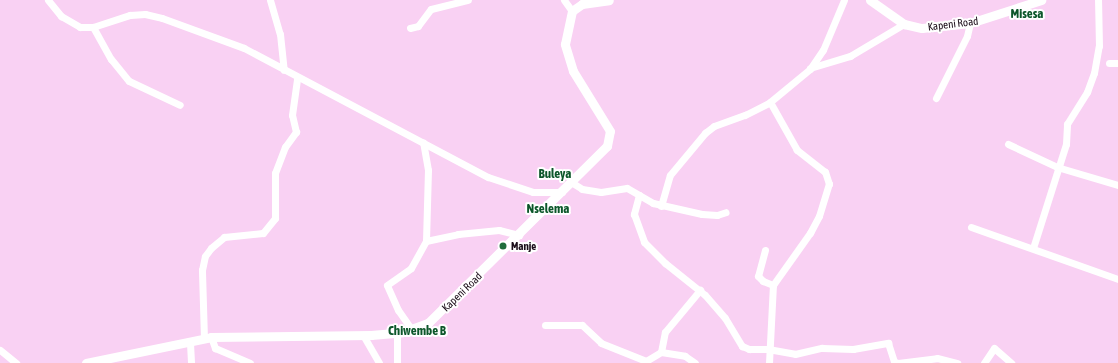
<!DOCTYPE html>
<html>
<head>
<meta charset="utf-8">
<style>
  body { margin:0 }
  #map { position:relative; width:1118px; height:363px; overflow:hidden; background:#f9d1f3; font-family:"Asap Condensed",sans-serif }
  div>[style] { position:absolute }
  [style*='--x'] { left:calc(var(--x)*1px); top:calc(var(--y)*1px); width:calc(var(--w)*1px); rotate:calc(var(--a)*1deg) }
  .minor>* { height:7px; margin:-3.5px; padding:0 3.5px; transform-origin:3.5px; border-radius:3.5px; background:#fff }
  .major>* { height:9px; margin:-4.5px; padding:0 4.5px; transform-origin:4.5px; border-radius:4.5px; background:#fff }
  .dots>* { width:11px; height:11px; translate:-50% -50%; box-sizing:border-box; border:2px solid #fff; border-radius:50% }
  span { translate:-50% -50%; white-space:nowrap; text-align:center; line-height:1.15; -webkit-text-stroke:4px #fff; paint-order:stroke }
  .street-label { font-size:11px; color:#1b0d19 }
  .poi-label { font-size:11px; color:#1b0d19; font-weight:700 }
  .left { translate:0 -50%; text-align:left }
  .quarter-label { font-size:13px; color:#0c562a; font-weight:700 }
</style>
</head>
<body>
<div id="map">
  <div class="minor">
    <div style="--x:48;--y:0;--w:21;--a:51"></div>
    <div style="--x:61;--y:16;--w:22;--a:30"></div>
    <div style="--x:80;--y:27;--w:13;--a:0"></div>
    <div style="--x:93;--y:27;--w:39;--a:-18"></div>
    <div style="--x:130;--y:15;--w:15;--a:-4"></div>
    <div style="--x:145;--y:14;--w:17;--a:13"></div>
    <div style="--x:162;--y:18;--w:87;--a:20.1"></div>
    <div style="--x:244;--y:48;--w:276;--a:27.9"></div>
    <div style="--x:488;--y:177;--w:47;--a:18.4"></div>
    <div style="--x:533;--y:192;--w:29;--a:0"></div>
    <div style="--x:270;--y:0;--w:35;--a:74"></div>
    <div style="--x:280;--y:34;--w:36;--a:84"></div>
    <div style="--x:564;--y:0;--w:14;--a:54"></div>
    <div style="--x:93;--y:27;--w:37;--a:61"></div>
    <div style="--x:111;--y:59;--w:28;--a:51"></div>
    <div style="--x:129;--y:81;--w:56;--a:25.2"></div>
    <div style="--x:410;--y:28;--w:8;--a:-14"></div>
    <div style="--x:418;--y:26;--w:21;--a:-53"></div>
    <div style="--x:431;--y:9;--w:38;--a:-14"></div>
    <div style="--x:1109;--y:63;--w:9;--a:0"></div>
    <div style="--x:810;--y:68;--w:42;--a:-16.7"></div>
    <div style="--x:850;--y:56;--w:63;--a:-30.7"></div>
    <div style="--x:936;--y:98;--w:69;--a:-63.4"></div>
    <div style="--x:967;--y:36;--w:13;--a:-77"></div>
    <div style="--x:1008;--y:144;--w:54;--a:25.1"></div>
    <div style="--x:1057;--y:167;--w:64;--a:16.4"></div>
    <div style="--x:571;--y:182;--w:13;--a:32"></div>
    <div style="--x:582;--y:189;--w:19;--a:9"></div>
    <div style="--x:601;--y:192;--w:26;--a:-9"></div>
    <div style="--x:627;--y:188;--w:30;--a:30"></div>
    <div style="--x:653;--y:203;--w:50;--a:12.7"></div>
    <div style="--x:702;--y:214;--w:15;--a:4"></div>
    <div style="--x:717;--y:215;--w:9;--a:-18"></div>
    <div style="--x:639;--y:195;--w:20;--a:105"></div>
    <div style="--x:634;--y:214;--w:30;--a:70"></div>
    <div style="--x:644;--y:242;--w:30;--a:45"></div>
    <div style="--x:665;--y:263;--w:51;--a:38.7"></div>
    <div style="--x:705;--y:295;--w:30;--a:49"></div>
    <div style="--x:725;--y:318;--w:33;--a:59"></div>
    <div style="--x:742;--y:346;--w:8;--a:23"></div>
    <div style="--x:749;--y:349;--w:19;--a:0"></div>
    <div style="--x:768;--y:349;--w:27;--a:10"></div>
    <div style="--x:795;--y:354;--w:28;--a:-13"></div>
    <div style="--x:822;--y:348;--w:31;--a:2"></div>
    <div style="--x:853;--y:349;--w:36;--a:-10"></div>
    <div style="--x:888;--y:343;--w:20;--a:72"></div>
    <div style="--x:894;--y:362;--w:4;--a:14"></div>
    <div style="--x:898;--y:363;--w:39;--a:-7"></div>
    <div style="--x:937;--y:358;--w:21;--a:14"></div>
    <div style="--x:661;--y:206;--w:32;--a:-74"></div>
    <div style="--x:670;--y:175;--w:55;--a:-50.2"></div>
    <div style="--x:705;--y:133;--w:11;--a:-38"></div>
    <div style="--x:714;--y:126;--w:33;--a:-20"></div>
    <div style="--x:745;--y:115;--w:28;--a:-27"></div>
    <div style="--x:770;--y:102;--w:52;--a:-39.5"></div>
    <div style="--x:810;--y:69;--w:23;--a:-56"></div>
    <div style="--x:823;--y:50;--w:54;--a:-67.2"></div>
    <div style="--x:971;--y:227;--w:156;--a:19.5"></div>
    <div style="--x:426;--y:241;--w:33;--a:-12"></div>
    <div style="--x:458;--y:234;--w:41;--a:-5.6"></div>
    <div style="--x:499;--y:230;--w:21;--a:14"></div>
    <div style="--x:1033;--y:248;--w:109;--a:-72.4"></div>
    <div style="--x:1066;--y:144;--w:20;--a:-87"></div>
    <div style="--x:1067;--y:124;--w:38;--a:-58"></div>
    <div style="--x:1087;--y:92;--w:20;--a:-70"></div>
    <div style="--x:1094;--y:73;--w:27;--a:-80"></div>
    <div style="--x:1099;--y:46;--w:46;--a:-91.2"></div>
    <div style="--x:765;--y:250;--w:27;--a:105"></div>
    <div style="--x:758;--y:276;--w:7;--a:45"></div>
    <div style="--x:763;--y:281;--w:11;--a:22"></div>
    <div style="--x:545;--y:325;--w:37;--a:0"></div>
    <div style="--x:582;--y:325;--w:26;--a:43"></div>
    <div style="--x:601;--y:343;--w:48;--a:21.8"></div>
    <div style="--x:646;--y:361;--w:17;--a:-31"></div>
    <div style="--x:661;--y:352;--w:20;--a:-79"></div>
    <div style="--x:665;--y:332;--w:55;--a:-50.2"></div>
    <div style="--x:412;--y:330;--w:24;--a:-125"></div>
    <div style="--x:398;--y:310;--w:27;--a:-114"></div>
    <div style="--x:387;--y:285;--w:29;--a:-35"></div>
    <div style="--x:411;--y:268;--w:31;--a:-61"></div>
    <div style="--x:426;--y:241;--w:71;--a:-88.4"></div>
    <div style="--x:428;--y:170;--w:28;--a:-100"></div>
    <div style="--x:363;--y:335;--w:32;--a:60"></div>
    <div style="--x:211;--y:337;--w:12;--a:70"></div>
    <div style="--x:215;--y:348;--w:38;--a:23"></div>
    <div style="--x:204;--y:339;--w:69;--a:-91.7"></div>
    <div style="--x:202;--y:270;--w:14;--a:-78"></div>
    <div style="--x:205;--y:256;--w:10;--a:-53"></div>
    <div style="--x:211;--y:248;--w:17;--a:-40"></div>
    <div style="--x:224;--y:237;--w:39;--a:-6"></div>
    <div style="--x:263;--y:233;--w:19;--a:-51"></div>
    <div style="--x:275;--y:218;--w:45;--a:-90"></div>
    <div style="--x:275;--y:173;--w:28;--a:-69"></div>
    <div style="--x:285;--y:147;--w:19;--a:-54"></div>
    <div style="--x:296;--y:132;--w:17;--a:-103"></div>
    <div style="--x:292;--y:115;--w:37;--a:-82"></div>
    <div style="--x:190;--y:343;--w:20;--a:87"></div>
    <div style="--x:0;--y:350;--w:21;--a:39"></div>
    <div style="--x:661;--y:352;--w:24;--a:9"></div>
    <div style="--x:685;--y:356;--w:12;--a:35"></div>
    <div style="--x:397;--y:363;--w:30;--a:-90"></div>
    <div style="--x:769;--y:363;--w:78;--a:-87.1"></div>
    <div style="--x:773;--y:285;--w:64;--a:-54.6"></div>
    <div style="--x:810;--y:233;--w:19;--a:-62"></div>
    <div style="--x:819;--y:216;--w:34;--a:-73"></div>
    <div style="--x:829;--y:184;--w:13;--a:-108"></div>
    <div style="--x:825;--y:172;--w:36;--a:-142"></div>
    <div style="--x:797;--y:150;--w:55;--a:-119.4"></div>
    <div style="--x:984;--y:363;--w:18;--a:-56"></div>
    <div style="--x:994;--y:348;--w:23;--a:41"></div>
  </div>
  <div class="major">
    <div style="--x:870;--y:0;--w:42;--a:35.2"></div>
    <div style="--x:904;--y:24;--w:18;--a:13"></div>
    <div style="--x:922;--y:28;--w:48;--a:-5.9"></div>
    <div style="--x:970;--y:23;--w:75;--a:-17.9"></div>
    <div style="--x:86;--y:363;--w:128;--a:-11.7"></div>
    <div style="--x:211;--y:337;--w:160;--a:-0.7"></div>
    <div style="--x:371;--y:335;--w:32;--a:-5"></div>
    <div style="--x:403;--y:332;--w:27;--a:-20"></div>
    <div style="--x:428;--y:323;--w:252;--a:-44.7"></div>
    <div style="--x:607;--y:146;--w:15;--a:-79"></div>
    <div style="--x:610;--y:131;--w:70;--a:-121.7"></div>
    <div style="--x:573;--y:71;--w:28;--a:-107"></div>
    <div style="--x:565;--y:44;--w:34;--a:-78"></div>
    <div style="--x:572;--y:11;--w:12;--a:-35"></div>
    <div style="--x:582;--y:4;--w:27;--a:-8"></div>
  </div>
  <div class="dots">
    <div style="left:503px;top:246px;background:#1f6c3b"></div>
  </div>
  <div class="street-label">
    <span style="left:953px;top:24px;rotate:-7deg">Kapeni Road</span>
    <span style="left:462px;top:292px;rotate:-44deg">Kapeni Road</span>
  </div>
  <div class="poi-label">
    <span class="left" style="left:511px;top:246px">Manje</span>
  </div>
  <div class="quarter-label">
    <span style="left:1027px;top:14px">Misesa</span>
    <span style="left:555px;top:174px">Buleya</span>
    <span style="left:548px;top:209px">Nselema</span>
    <span style="left:417px;top:331px">Chiwembe B</span>
  </div>
</div>
</body>
</html>
